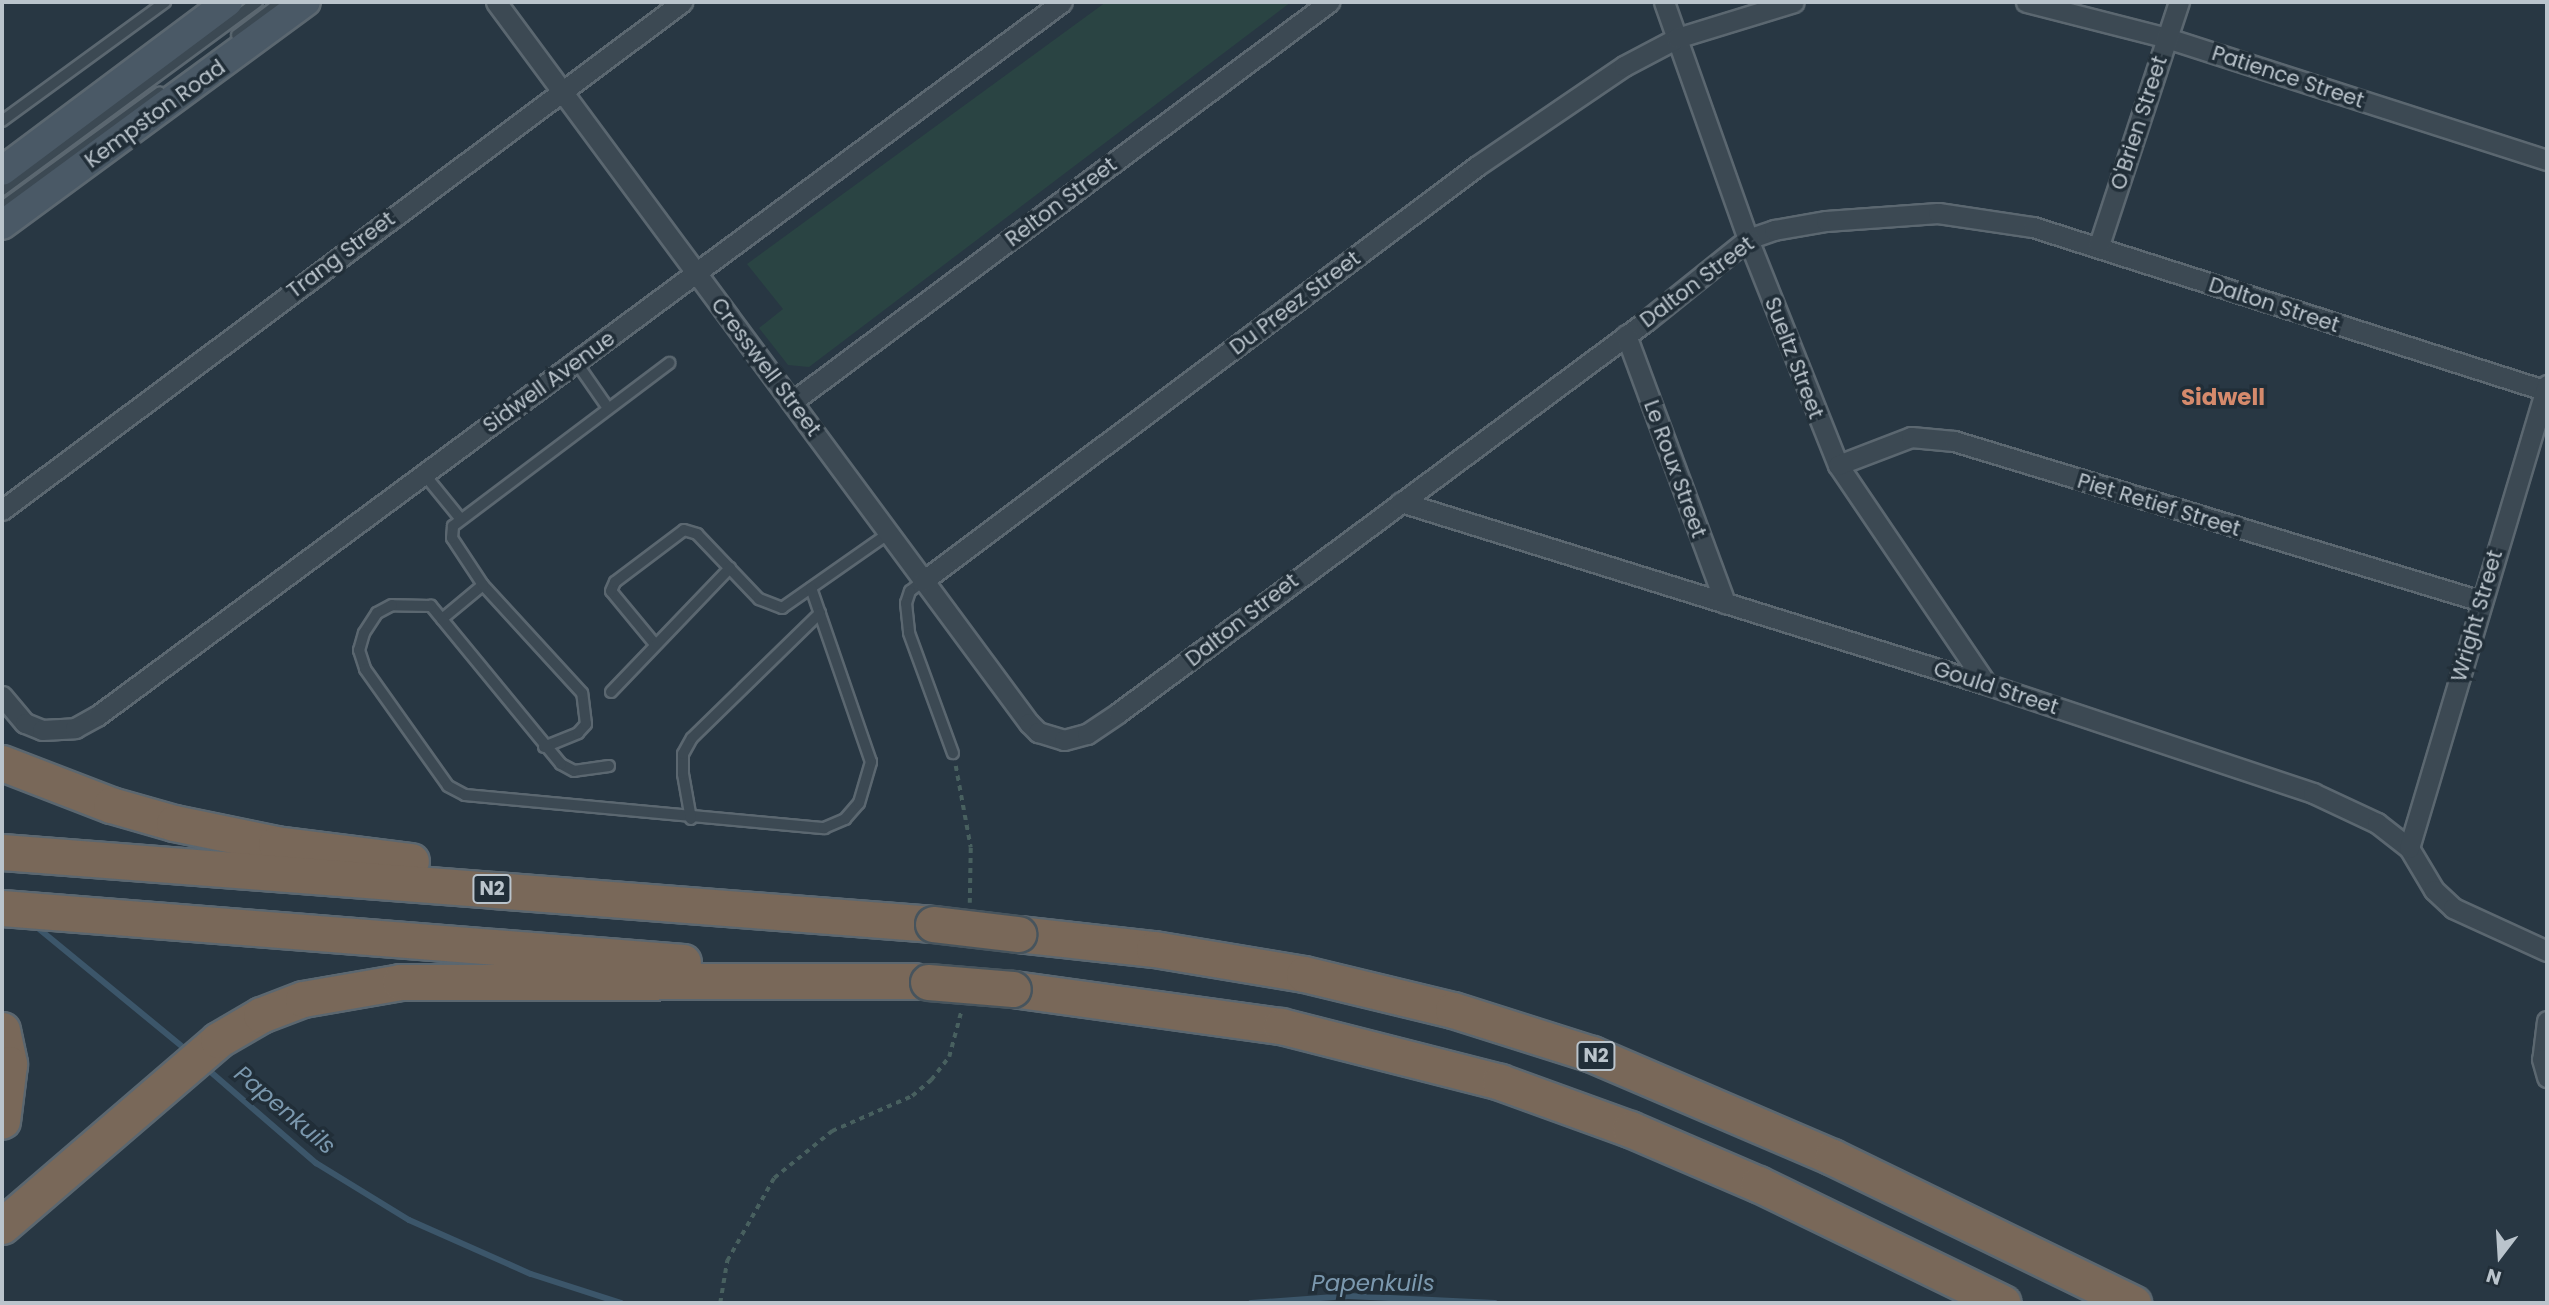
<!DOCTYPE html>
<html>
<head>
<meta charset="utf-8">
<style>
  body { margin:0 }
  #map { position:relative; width:2549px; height:1305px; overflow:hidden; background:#283743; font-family:Poppins,sans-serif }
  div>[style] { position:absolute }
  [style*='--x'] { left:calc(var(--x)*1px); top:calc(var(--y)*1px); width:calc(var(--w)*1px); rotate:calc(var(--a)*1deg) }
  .green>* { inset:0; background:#2a4443 }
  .stream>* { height:6px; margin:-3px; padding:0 3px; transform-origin:3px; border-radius:3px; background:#3c566a }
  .path>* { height:3.5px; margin-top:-1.75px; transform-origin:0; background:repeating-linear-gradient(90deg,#48605f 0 5px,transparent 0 10px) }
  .roads { filter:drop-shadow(2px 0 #5b6770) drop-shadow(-2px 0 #5b6770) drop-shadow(0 2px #5b6770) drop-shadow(0 -2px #5b6770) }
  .lane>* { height:10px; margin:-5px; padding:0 5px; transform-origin:5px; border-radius:5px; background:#3c4953 }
  .street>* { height:19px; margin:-9.5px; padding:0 9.5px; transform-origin:9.5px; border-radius:9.5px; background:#3c4953 }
  .secondary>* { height:28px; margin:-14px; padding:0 14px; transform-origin:14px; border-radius:14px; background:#4a5966 }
  .highway>* { height:35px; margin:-17.5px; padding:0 17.5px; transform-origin:17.5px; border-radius:17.5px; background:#796859 }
  .bridges { filter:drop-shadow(2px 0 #47545d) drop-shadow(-2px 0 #47545d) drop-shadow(0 2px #47545d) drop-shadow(0 -2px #47545d) }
  .highway-bridge>* { height:35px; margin:-17.5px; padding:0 17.5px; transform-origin:17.5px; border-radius:17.5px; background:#796859 }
  span { translate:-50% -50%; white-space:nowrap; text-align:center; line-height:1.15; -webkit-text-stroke:7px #212e38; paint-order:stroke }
  .shield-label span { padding:2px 5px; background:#212e38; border:2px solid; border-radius:5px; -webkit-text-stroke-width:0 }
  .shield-label { font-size:19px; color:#bac4cc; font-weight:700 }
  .street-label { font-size:21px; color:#bac4cc }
  .neighbourhood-label { font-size:23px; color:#d58a6c; font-weight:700 }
  .water-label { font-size:23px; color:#7b98ae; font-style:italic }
  .frame { position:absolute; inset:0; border:4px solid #bac4cc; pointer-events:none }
  .north { position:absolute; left:2465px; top:1221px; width:70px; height:70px; -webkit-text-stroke:5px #212e38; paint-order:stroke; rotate:197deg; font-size:19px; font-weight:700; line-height:28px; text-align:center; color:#bac4cc }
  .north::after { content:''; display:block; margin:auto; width:24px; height:32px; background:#bac4cc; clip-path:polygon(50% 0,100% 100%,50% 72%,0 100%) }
</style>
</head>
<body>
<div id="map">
  <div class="green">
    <div style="clip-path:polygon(1106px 2px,1291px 2px,809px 367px,788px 365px,759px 328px,783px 309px,747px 264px)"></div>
  </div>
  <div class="stream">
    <div style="--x:33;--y:924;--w:202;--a:39.4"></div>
    <div style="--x:205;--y:1067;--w:147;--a:40.9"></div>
    <div style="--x:316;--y:1163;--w:109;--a:31.5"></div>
    <div style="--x:409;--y:1220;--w:133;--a:23.9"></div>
    <div style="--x:531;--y:1274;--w:95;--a:17.9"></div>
    <div style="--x:1251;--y:1303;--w:97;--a:-4.1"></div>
    <div style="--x:1348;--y:1296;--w:147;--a:2.7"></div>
  </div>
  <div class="path">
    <div style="--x:956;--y:766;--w:83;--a:79.6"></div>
    <div style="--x:971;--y:848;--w:55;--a:91"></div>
    <div style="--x:720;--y:1303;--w:43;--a:-80.5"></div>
    <div style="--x:727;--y:1261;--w:95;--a:-60.5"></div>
    <div style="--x:774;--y:1178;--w:75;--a:-39"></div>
    <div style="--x:832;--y:1131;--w:87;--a:-23.6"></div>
    <div style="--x:912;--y:1096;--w:25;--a:-40"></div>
    <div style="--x:931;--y:1080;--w:29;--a:-52"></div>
    <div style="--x:949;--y:1057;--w:47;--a:-75.1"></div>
  </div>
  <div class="roads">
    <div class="lane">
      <div style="--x:237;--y:35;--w:55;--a:-36.9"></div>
      <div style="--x:2;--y:121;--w:202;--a:-36.1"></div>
      <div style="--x:2;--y:190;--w:317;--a:-36.4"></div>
      <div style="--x:2;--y:207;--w:195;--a:-36"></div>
      <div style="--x:576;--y:362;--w:56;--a:55.2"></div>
      <div style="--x:424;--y:474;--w:55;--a:50.9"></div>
      <div style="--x:923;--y:581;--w:16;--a:142"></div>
      <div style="--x:910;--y:591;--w:13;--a:108"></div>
      <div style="--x:906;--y:603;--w:30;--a:84"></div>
      <div style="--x:909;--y:633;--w:128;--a:69.9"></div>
      <div style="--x:442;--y:619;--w:53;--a:-39.7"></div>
      <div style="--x:654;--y:643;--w:67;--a:-129.6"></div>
      <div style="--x:611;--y:591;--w:10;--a:-66"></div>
      <div style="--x:615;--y:582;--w:86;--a:-37"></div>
      <div style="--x:684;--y:530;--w:14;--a:17"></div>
      <div style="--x:697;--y:534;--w:90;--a:46.4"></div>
      <div style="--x:759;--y:599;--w:25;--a:21"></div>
      <div style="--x:782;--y:608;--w:131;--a:-35"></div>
      <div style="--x:611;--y:692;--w:172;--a:-46.2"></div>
      <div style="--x:544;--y:747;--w:37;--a:-22"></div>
      <div style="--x:578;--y:733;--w:12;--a:-48"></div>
      <div style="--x:586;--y:724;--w:31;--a:-97"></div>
      <div style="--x:582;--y:693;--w:147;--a:-132.5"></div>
      <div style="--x:483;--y:585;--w:56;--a:-123.4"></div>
      <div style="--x:452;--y:538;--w:12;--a:-85"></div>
      <div style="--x:453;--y:526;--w:271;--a:-37"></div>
      <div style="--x:609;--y:766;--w:35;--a:172"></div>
      <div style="--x:574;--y:771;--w:15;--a:-152"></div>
      <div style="--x:561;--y:764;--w:205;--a:-129.4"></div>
      <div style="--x:431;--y:606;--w:39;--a:-179"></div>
      <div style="--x:392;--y:605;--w:17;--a:152"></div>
      <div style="--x:377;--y:613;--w:24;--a:123"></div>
      <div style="--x:364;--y:633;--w:18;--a:106"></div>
      <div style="--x:359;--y:650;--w:20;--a:72"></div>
      <div style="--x:365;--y:669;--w:143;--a:54.6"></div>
      <div style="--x:448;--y:786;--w:19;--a:28"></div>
      <div style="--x:465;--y:795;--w:361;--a:5.3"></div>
      <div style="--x:824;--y:828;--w:23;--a:-23"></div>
      <div style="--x:845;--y:819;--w:21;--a:-49"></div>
      <div style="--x:859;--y:803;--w:43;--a:-73.7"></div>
      <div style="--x:871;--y:762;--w:184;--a:-109"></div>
      <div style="--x:691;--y:819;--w:46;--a:-100.1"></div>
      <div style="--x:683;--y:774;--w:20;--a:-90"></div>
      <div style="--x:683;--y:754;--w:18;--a:-61"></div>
      <div style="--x:692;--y:738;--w:179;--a:-44.3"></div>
    </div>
    <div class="street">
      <div style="--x:496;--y:2;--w:897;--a:53.53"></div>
      <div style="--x:1029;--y:723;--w:13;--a:45"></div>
      <div style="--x:1038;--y:732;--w:27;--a:17"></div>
      <div style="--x:1064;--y:740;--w:24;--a:-15"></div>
      <div style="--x:1087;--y:734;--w:37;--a:-34"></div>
      <div style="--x:1118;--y:713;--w:658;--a:-36.59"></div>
      <div style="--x:1646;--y:321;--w:131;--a:-38.8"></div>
      <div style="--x:1748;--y:239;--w:28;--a:-19"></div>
      <div style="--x:1774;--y:230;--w:53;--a:-9.8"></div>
      <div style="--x:1826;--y:221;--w:112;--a:-4.1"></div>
      <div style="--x:1938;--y:213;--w:96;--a:8.4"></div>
      <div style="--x:2033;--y:227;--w:540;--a:17.7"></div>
      <div style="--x:1664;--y:2;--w:251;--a:70.5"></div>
      <div style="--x:1748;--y:239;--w:243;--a:68.3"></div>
      <div style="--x:1838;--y:465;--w:264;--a:55.9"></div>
      <div style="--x:2026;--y:2;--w:146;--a:14.3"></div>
      <div style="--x:2167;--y:38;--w:399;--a:17.8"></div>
      <div style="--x:2099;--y:245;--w:256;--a:-71.8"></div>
      <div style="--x:1626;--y:335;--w:286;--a:69.7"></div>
      <div style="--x:792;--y:402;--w:670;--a:-36.68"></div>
      <div style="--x:1838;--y:465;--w:78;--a:-21"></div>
      <div style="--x:1911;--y:437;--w:43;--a:5.3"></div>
      <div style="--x:1954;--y:441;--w:551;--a:16.89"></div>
      <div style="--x:1401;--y:502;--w:613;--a:17.28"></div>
      <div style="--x:1986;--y:684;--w:345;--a:18.4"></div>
      <div style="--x:2313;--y:793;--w:71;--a:25.1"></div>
      <div style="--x:2377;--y:823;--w:41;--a:38"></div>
      <div style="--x:2409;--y:848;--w:49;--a:59.2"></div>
      <div style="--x:2434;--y:890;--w:26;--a:43"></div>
      <div style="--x:2453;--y:908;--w:103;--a:24.6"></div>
      <div style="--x:2;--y:510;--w:849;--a:-36.76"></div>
      <div style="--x:923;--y:581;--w:692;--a:-36.84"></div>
      <div style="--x:1477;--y:166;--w:178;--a:-34.2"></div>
      <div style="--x:1624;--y:66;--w:60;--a:-27.8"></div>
      <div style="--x:1677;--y:38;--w:122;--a:-17.1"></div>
      <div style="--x:2;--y:696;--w:35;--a:50"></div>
      <div style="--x:25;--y:723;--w:18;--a:22"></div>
      <div style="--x:42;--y:730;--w:33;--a:-3"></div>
      <div style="--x:75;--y:728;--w:25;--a:-29"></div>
      <div style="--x:97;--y:716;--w:1200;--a:-36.5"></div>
      <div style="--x:2409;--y:848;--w:483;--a:-73.4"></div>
      <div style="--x:2547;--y:1021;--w:38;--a:97"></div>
      <div style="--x:2542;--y:1059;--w:19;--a:74"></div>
    </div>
    <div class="secondary">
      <div style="--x:2;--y:171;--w:282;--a:-36.8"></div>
      <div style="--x:2;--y:225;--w:377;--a:-36.3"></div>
    </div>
    <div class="highway">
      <div style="--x:2;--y:763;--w:117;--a:21.1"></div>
      <div style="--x:111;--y:805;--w:66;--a:15.9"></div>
      <div style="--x:174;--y:823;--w:104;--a:11.6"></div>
      <div style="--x:276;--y:844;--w:136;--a:7.2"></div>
      <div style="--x:2;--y:852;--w:934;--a:4.42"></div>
      <div style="--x:2;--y:908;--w:683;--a:4.53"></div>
      <div style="--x:1018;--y:934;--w:137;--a:6.3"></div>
      <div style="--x:1154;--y:949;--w:152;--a:9.5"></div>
      <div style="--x:1304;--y:974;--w:153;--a:13.6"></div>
      <div style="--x:1453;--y:1010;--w:146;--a:17.6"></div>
      <div style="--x:1592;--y:1054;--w:261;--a:23.2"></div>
      <div style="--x:1832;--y:1157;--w:335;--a:25.9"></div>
      <div style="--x:1013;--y:989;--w:271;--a:7.9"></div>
      <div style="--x:1281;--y:1026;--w:226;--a:14.3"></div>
      <div style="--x:1500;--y:1082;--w:138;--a:19.9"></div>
      <div style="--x:1630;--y:1129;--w:139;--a:23.3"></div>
      <div style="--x:1758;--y:1184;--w:272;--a:25.9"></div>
      <div style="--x:2;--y:1030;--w:35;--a:78"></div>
      <div style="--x:9;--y:1064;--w:57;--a:97"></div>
      <div style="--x:2;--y:1226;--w:285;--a:-40.7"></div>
      <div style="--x:218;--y:1040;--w:50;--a:-30.2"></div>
      <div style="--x:261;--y:1015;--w:45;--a:-20.9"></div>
      <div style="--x:303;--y:999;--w:98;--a:-9.9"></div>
      <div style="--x:400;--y:982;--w:514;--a:-0.11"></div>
    </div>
  </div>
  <div class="bridges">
    <div class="highway-bridge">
      <div style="--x:933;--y:924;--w:86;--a:6.7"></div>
      <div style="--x:928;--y:982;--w:85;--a:4.7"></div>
    </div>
  </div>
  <div class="shield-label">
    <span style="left:492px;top:889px">N2</span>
    <span style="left:1596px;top:1056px">N2</span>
  </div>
  <div class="street-label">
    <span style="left:2288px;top:77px;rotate:18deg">Patience Street</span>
    <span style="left:155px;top:114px;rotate:-36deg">Kempston Road</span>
    <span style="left:2139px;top:123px;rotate:-72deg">O'Brien Street</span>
    <span style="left:1061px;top:202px;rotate:-37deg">Relton Street</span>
    <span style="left:341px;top:255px;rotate:-37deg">Trang Street</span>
    <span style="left:1697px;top:282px;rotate:-37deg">Dalton Street</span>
    <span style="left:1295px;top:303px;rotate:-37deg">Du Preez Street</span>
    <span style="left:2274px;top:305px;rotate:18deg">Dalton Street</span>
    <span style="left:1794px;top:358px;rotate:69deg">Sueltz Street</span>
    <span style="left:766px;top:367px;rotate:53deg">Cresswell Street</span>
    <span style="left:549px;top:382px;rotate:-36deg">Sidwell Avenue</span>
    <span style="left:1675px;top:469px;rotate:70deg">Le Roux Street</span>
    <span style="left:2159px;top:505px;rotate:17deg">Piet Retief Street</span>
    <span style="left:2477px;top:616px;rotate:-74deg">Wright Street</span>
    <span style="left:1242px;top:620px;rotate:-38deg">Dalton Street</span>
    <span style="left:1996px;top:688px;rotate:18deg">Gould Street</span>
  </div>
  <div class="neighbourhood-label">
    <span style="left:2223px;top:397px">Sidwell</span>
  </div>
  <div class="water-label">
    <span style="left:285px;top:1110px;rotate:40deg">Papenkuils</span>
    <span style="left:1373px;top:1283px">Papenkuils</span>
  </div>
  <div class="frame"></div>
  <div class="north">N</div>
</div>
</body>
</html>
